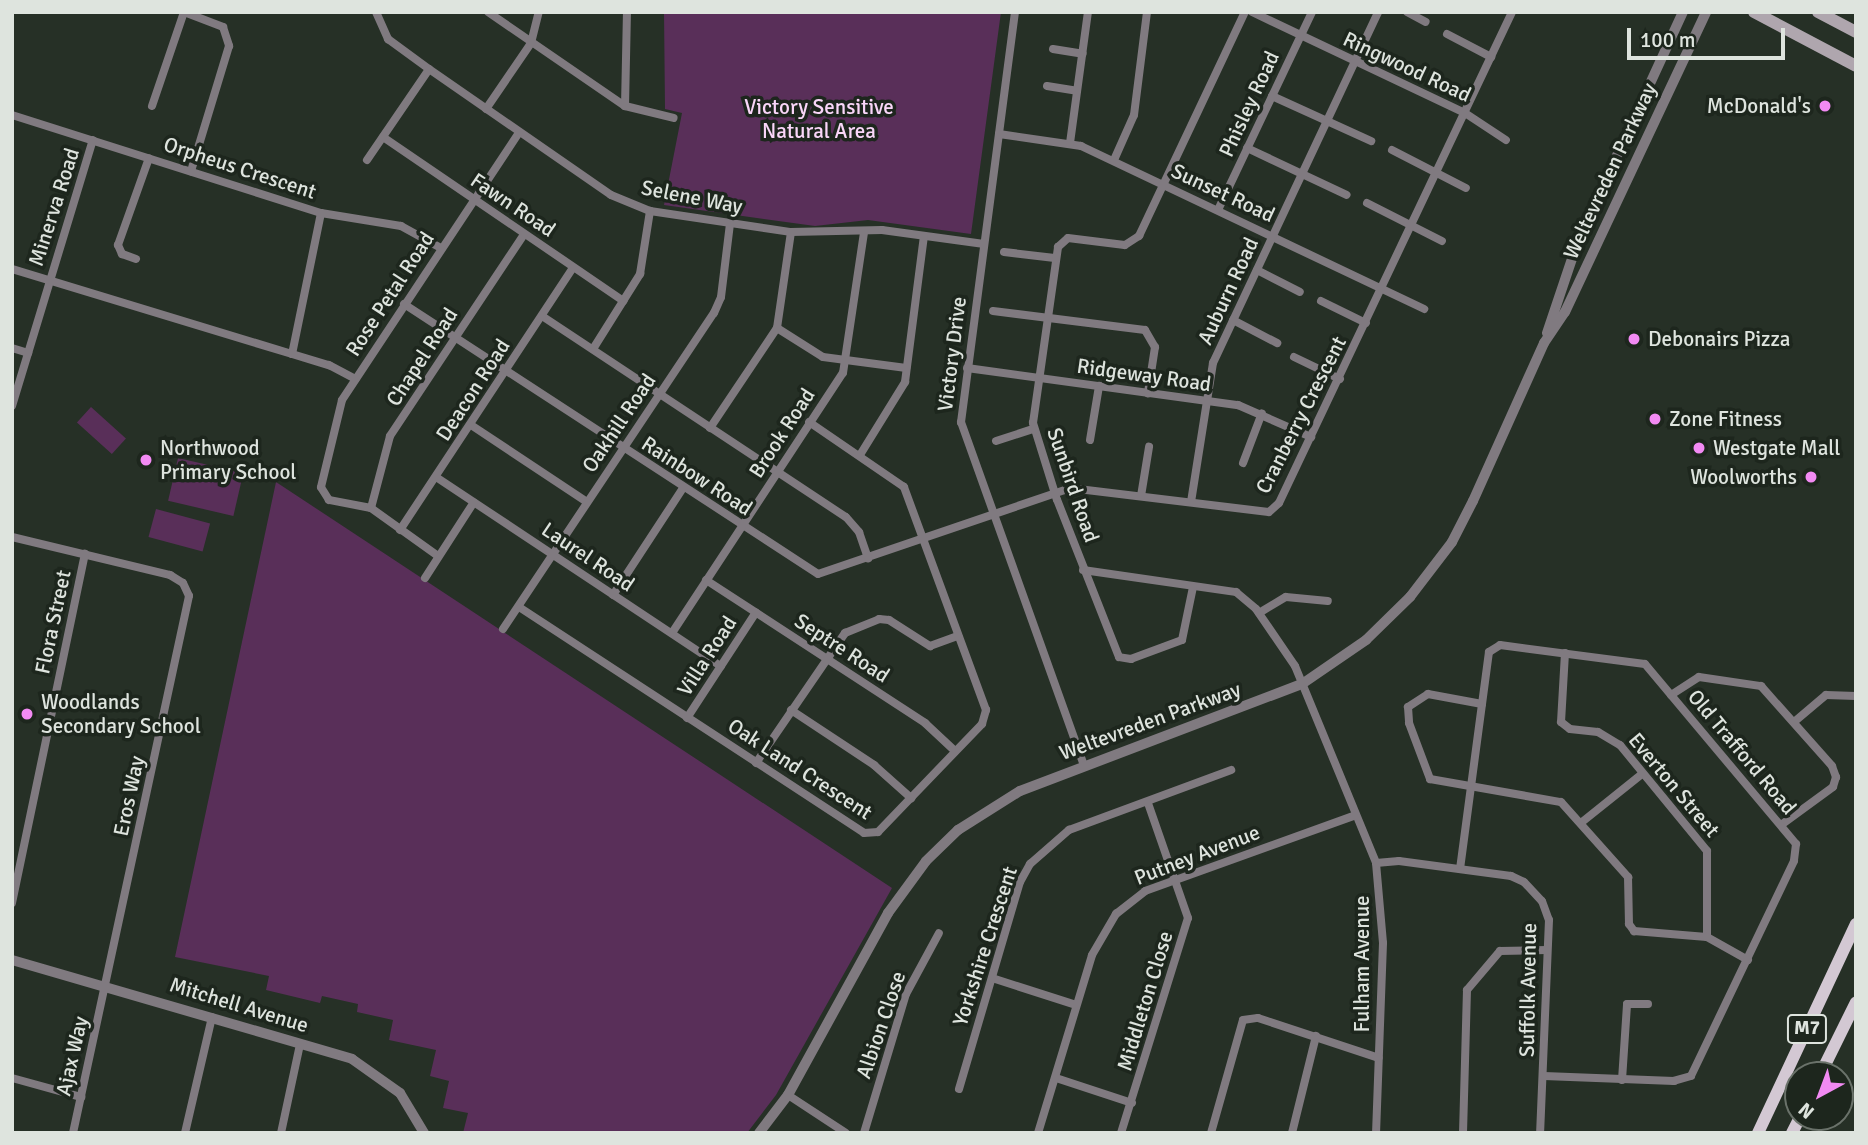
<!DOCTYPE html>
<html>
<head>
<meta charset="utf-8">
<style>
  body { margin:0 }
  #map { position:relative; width:1868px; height:1145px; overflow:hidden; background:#263026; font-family:Signika,sans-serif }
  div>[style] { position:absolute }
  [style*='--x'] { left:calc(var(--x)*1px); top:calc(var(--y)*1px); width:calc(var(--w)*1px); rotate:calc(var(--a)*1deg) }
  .green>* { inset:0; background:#592f59; transform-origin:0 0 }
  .minor>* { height:8px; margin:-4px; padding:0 4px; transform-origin:4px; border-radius:4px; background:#807a80 }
  .tertiary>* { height:10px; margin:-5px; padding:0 5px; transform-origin:5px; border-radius:5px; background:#807a80 }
  .secondary>* { height:12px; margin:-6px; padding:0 6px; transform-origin:6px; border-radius:6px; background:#afa6ae }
  .primary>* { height:12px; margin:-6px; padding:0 6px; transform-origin:6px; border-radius:6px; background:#d3c8d3 }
  .dots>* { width:19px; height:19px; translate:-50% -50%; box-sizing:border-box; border:4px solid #1d261d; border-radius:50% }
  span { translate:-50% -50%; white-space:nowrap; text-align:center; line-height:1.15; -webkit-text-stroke:7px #1d261d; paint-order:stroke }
  .shield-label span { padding:2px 5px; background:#1d261d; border:2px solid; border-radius:5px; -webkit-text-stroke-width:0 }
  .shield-label { font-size:19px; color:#dee4de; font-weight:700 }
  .street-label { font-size:21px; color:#dee4de }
  .poi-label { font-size:21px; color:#dee4de }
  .right { translate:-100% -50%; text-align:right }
  .left { translate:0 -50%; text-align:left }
  .park-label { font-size:21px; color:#fad6f9 }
  .frame { position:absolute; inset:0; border:14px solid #dee4de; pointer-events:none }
  .north { position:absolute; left:1784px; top:1061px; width:70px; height:70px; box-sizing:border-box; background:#1d261d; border:2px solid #6a726a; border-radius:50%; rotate:221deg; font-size:19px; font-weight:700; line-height:28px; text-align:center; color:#dee4de }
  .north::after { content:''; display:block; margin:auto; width:24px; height:32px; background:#f28af3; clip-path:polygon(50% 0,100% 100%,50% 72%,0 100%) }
  .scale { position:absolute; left:1627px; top:28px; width:158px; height:32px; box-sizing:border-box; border:4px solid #dee4de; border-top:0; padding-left:9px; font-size:21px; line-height:24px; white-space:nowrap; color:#dee4de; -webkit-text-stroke:5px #1d261d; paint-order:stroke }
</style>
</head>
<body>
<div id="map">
  <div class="green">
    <div style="clip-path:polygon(664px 12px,1001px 12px,971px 234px,868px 220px,815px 226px,664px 205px,682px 113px,665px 109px)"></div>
    <div style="left:91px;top:407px;width:47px;height:21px;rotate:42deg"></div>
    <div style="left:178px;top:458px;width:67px;height:44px;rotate:13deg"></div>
    <div style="clip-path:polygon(276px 482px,892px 888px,776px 1095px,747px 1133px,463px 1133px,468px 1113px,443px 1108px,449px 1081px,430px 1076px,436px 1050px,389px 1040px,393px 1020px,357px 1012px,358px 1004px,322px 996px,320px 1003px,266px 990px,269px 976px,175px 957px)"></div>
    <div style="left:156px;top:509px;width:56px;height:29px;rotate:15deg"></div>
  </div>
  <div class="minor">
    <div style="--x:376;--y:12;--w:30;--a:66"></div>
    <div style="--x:388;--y:39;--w:51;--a:36.2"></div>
    <div style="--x:429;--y:69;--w:221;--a:34.7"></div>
    <div style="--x:611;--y:195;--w:42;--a:22.3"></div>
    <div style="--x:650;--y:211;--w:143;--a:8.5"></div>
    <div style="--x:791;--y:232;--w:91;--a:-1.3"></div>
    <div style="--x:882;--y:230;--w:103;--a:7.8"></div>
    <div style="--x:488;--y:12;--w:166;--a:34.5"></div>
    <div style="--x:625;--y:106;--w:50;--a:13.8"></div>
    <div style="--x:1015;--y:12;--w:414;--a:97.5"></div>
    <div style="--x:961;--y:422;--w:364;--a:70.3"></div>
    <div style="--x:1252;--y:12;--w:236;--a:25.4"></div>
    <div style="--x:1465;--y:113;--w:49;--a:33.4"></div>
    <div style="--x:1407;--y:12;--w:21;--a:28"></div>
    <div style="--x:1447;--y:34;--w:50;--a:27.6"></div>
    <div style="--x:1053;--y:49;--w:30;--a:9"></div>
    <div style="--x:1047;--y:86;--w:30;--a:9"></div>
    <div style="--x:1272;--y:96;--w:109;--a:24.4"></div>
    <div style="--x:152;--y:106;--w:99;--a:-71.2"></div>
    <div style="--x:184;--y:12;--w:42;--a:21"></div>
    <div style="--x:223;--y:27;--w:20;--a:72"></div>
    <div style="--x:229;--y:46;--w:131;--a:106.9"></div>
    <div style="--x:625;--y:106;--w:94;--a:-88.8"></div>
    <div style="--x:486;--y:109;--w:80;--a:-55.7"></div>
    <div style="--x:531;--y:43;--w:32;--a:-76"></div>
    <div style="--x:12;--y:115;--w:324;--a:17.6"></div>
    <div style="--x:321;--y:213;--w:144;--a:101.6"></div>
    <div style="--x:292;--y:354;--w:293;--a:-163.1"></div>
    <div style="--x:999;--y:134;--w:83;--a:8.3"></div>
    <div style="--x:1081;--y:146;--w:380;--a:25.4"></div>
    <div style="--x:383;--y:137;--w:291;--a:34.3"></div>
    <div style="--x:1070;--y:143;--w:132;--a:-82.2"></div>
    <div style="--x:1247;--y:148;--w:110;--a:25.2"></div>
    <div style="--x:1392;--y:150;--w:83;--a:27.2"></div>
    <div style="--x:367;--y:160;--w:110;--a:-55.7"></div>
    <div style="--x:1114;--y:160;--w:49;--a:-66"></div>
    <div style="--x:1134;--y:115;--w:104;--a:-82.8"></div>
    <div style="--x:1367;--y:203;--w:84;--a:26.9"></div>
    <div style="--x:1218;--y:210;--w:219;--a:-64.6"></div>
    <div style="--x:321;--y:213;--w:81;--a:9.2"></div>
    <div style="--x:401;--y:226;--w:46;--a:28.8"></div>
    <div style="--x:1004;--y:252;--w:51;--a:6.7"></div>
    <div style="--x:136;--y:259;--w:15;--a:-160"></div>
    <div style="--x:122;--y:254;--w:10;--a:-114"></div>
    <div style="--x:118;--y:245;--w:92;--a:-70.4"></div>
    <div style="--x:1257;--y:270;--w:48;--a:27.1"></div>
    <div style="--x:1321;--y:301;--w:50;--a:26.1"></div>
    <div style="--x:404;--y:304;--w:494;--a:33.1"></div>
    <div style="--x:818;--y:574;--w:266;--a:-18.8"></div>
    <div style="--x:1070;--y:488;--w:200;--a:6.9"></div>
    <div style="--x:1269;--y:512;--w:13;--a:-42"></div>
    <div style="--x:1279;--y:503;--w:543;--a:-64.61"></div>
    <div style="--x:993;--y:311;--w:153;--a:7.1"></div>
    <div style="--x:1145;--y:330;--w:20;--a:60"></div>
    <div style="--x:1155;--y:347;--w:47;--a:98.7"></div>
    <div style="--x:542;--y:316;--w:364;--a:33.5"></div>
    <div style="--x:846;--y:517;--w:20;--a:49"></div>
    <div style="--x:859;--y:532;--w:28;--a:71"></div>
    <div style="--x:1233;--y:320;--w:50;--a:27.6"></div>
    <div style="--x:777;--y:328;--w:54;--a:32.2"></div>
    <div style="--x:823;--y:357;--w:84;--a:7.5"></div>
    <div style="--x:12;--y:348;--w:17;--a:17"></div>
    <div style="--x:593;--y:349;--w:89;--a:-57.9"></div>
    <div style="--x:640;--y:274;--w:64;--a:-81"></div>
    <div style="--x:292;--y:354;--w:39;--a:17"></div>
    <div style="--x:329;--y:365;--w:30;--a:28"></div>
    <div style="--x:1294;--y:357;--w:51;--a:25.6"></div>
    <div style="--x:967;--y:368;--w:274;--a:7.8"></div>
    <div style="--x:1238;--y:405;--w:80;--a:23.7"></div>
    <div style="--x:12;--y:406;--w:278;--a:-73.1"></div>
    <div style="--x:471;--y:425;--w:139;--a:33.6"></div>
    <div style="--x:710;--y:428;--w:120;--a:-56.2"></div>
    <div style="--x:777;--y:328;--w:97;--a:-81.7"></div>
    <div style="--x:1090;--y:440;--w:55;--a:-80.5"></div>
    <div style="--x:996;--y:441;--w:40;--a:-18"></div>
    <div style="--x:860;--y:455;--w:86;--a:-58.3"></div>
    <div style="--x:905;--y:382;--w:147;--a:-82.6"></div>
    <div style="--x:1243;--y:463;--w:53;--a:-69.2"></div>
    <div style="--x:436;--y:477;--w:342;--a:33.6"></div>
    <div style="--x:1141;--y:496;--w:50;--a:-80.7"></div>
    <div style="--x:1191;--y:502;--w:141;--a:-81"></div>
    <div style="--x:1213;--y:363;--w:388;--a:-64.8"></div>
    <div style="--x:371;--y:508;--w:74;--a:-75.2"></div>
    <div style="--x:390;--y:436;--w:242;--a:-56.4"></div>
    <div style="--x:400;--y:530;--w:314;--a:-56.6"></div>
    <div style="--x:12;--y:537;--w:163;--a:13.5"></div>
    <div style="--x:170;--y:575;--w:15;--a:32"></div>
    <div style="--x:183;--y:583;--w:14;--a:65"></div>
    <div style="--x:189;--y:596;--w:549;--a:102.19"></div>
    <div style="--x:438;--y:556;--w:82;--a:-144.4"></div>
    <div style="--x:371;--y:508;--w:43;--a:-169.2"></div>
    <div style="--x:329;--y:500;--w:15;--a:-122"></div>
    <div style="--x:321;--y:487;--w:89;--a:-76.4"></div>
    <div style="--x:342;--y:400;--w:320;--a:-56.5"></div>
    <div style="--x:1083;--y:570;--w:155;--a:8.2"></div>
    <div style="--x:1236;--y:592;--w:26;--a:40"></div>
    <div style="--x:1256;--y:609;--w:69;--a:55.6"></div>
    <div style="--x:1295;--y:666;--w:213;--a:67.6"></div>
    <div style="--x:1376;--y:863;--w:80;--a:85"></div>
    <div style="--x:1383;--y:943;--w:190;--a:92.1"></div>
    <div style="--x:425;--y:578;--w:90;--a:-57.2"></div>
    <div style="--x:706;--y:580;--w:262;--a:33.1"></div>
    <div style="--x:925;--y:723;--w:41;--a:43"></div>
    <div style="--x:1193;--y:587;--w:54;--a:101.7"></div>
    <div style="--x:1182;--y:640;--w:54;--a:159.6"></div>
    <div style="--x:1131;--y:659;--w:12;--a:-171"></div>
    <div style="--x:1119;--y:657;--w:169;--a:-111.5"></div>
    <div style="--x:1057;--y:500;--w:81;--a:-107.3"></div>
    <div style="--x:1033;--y:423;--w:178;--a:-81.9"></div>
    <div style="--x:1058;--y:247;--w:13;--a:-42"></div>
    <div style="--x:1068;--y:238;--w:57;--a:7"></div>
    <div style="--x:1125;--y:245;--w:17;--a:-33"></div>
    <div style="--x:1139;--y:236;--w:248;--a:-64.7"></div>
    <div style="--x:613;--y:595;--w:128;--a:-56.8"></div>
    <div style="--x:519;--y:607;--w:412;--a:33.2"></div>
    <div style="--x:864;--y:833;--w:14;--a:-4"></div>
    <div style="--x:878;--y:832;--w:150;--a:-46.1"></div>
    <div style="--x:982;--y:724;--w:15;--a:-74"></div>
    <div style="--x:986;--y:710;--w:238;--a:-110.2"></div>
    <div style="--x:904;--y:487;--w:115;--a:-145.6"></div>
    <div style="--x:1259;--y:613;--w:31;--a:-31"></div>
    <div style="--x:1286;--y:597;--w:42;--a:5.4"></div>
    <div style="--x:503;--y:629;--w:380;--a:-56.3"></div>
    <div style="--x:714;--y:313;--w:17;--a:-66"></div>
    <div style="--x:721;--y:297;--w:74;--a:-83"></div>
    <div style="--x:672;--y:633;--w:311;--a:-56.7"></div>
    <div style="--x:843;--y:373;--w:143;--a:-81.5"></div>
    <div style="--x:1565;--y:653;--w:69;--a:93.3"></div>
    <div style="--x:1561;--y:722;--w:11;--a:38"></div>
    <div style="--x:1570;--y:729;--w:28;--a:6"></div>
    <div style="--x:1598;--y:732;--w:26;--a:31"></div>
    <div style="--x:1620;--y:745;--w:137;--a:50.6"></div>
    <div style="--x:1707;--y:851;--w:86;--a:90"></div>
    <div style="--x:1671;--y:695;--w:33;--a:-33"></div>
    <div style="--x:1699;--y:677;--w:63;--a:8.3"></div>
    <div style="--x:1761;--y:686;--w:107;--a:48.4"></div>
    <div style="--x:1832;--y:766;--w:12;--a:70"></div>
    <div style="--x:1836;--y:777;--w:10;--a:107"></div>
    <div style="--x:1833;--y:787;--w:64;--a:143.8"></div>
    <div style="--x:1482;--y:704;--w:55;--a:-169.5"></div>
    <div style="--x:1428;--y:694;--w:24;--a:147"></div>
    <div style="--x:1408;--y:707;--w:16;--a:86"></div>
    <div style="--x:1409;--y:723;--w:60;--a:69.4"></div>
    <div style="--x:1430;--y:779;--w:133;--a:10"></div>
    <div style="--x:1561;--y:802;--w:101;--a:48.2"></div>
    <div style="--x:1628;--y:877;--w:47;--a:88.8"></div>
    <div style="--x:1629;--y:924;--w:9;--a:54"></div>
    <div style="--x:1634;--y:931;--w:73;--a:4.7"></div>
    <div style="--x:1707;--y:937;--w:47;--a:29.3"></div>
    <div style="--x:791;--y:710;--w:100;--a:33.5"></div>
    <div style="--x:874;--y:765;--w:50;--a:41.7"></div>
    <div style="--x:687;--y:718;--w:126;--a:-56.9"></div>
    <div style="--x:1794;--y:722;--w:42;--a:-40.2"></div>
    <div style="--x:1826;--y:695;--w:30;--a:2"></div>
    <div style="--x:756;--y:763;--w:158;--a:-55.6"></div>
    <div style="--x:845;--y:633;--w:37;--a:-22"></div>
    <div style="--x:879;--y:619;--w:10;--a:6"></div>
    <div style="--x:889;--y:620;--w:49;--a:32.4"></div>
    <div style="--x:930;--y:646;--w:30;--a:-20"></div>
    <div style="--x:1582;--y:822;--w:77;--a:-38.7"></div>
    <div style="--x:1376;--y:863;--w:23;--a:-5"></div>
    <div style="--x:1399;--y:861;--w:113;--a:7.6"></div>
    <div style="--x:1511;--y:876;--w:14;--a:25"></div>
    <div style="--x:1524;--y:882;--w:26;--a:47"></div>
    <div style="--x:1542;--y:901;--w:20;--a:70"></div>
    <div style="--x:1549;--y:920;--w:213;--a:92.4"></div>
    <div style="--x:1460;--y:869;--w:219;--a:-82.4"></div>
    <div style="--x:1489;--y:652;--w:13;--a:-32"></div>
    <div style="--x:1500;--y:645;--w:146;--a:7.5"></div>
    <div style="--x:1645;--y:664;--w:235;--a:50"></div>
    <div style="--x:1796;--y:844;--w:17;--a:97"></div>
    <div style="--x:1794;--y:861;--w:238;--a:115.6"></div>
    <div style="--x:1691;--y:1076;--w:18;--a:164"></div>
    <div style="--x:1674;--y:1081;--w:130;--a:-177.8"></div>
    <div style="--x:12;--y:903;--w:357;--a:-78.2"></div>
    <div style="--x:992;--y:978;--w:88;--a:17.8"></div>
    <div style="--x:12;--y:1078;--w:72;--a:15.4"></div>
    <div style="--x:1056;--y:1078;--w:80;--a:18.2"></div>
    <div style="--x:1622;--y:1080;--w:76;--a:-86.2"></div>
    <div style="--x:1627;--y:1004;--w:21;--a:0"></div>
    <div style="--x:959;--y:1089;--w:216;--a:-73.6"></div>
    <div style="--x:1020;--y:882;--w:21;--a:-61"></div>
    <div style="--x:1030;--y:864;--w:52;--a:-41.1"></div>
    <div style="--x:1069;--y:830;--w:173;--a:-20.3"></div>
    <div style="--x:788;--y:1095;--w:69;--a:33.2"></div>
    <div style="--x:185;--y:1133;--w:119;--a:-76.9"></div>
    <div style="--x:281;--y:1133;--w:91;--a:-77.9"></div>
    <div style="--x:864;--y:1133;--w:145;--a:-73.2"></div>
    <div style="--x:906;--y:994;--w:69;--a:-61.6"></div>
    <div style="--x:1038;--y:1133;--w:186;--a:-73.1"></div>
    <div style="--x:1092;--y:955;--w:48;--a:-59.7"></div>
    <div style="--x:1116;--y:914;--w:37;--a:-38"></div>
    <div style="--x:1145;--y:891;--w:224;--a:-19.8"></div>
    <div style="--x:1121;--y:1133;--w:225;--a:-72.7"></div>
    <div style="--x:1188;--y:918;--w:122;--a:-109.2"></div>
    <div style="--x:1211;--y:1133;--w:117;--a:-74.2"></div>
    <div style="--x:1243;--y:1020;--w:15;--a:-8"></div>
    <div style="--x:1258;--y:1018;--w:127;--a:18.3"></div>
    <div style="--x:1292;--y:1133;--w:100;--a:-76.1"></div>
    <div style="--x:1463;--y:1133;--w:143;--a:-88.4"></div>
    <div style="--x:1467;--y:990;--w:51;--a:-49.8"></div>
    <div style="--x:1500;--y:951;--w:47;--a:-1.2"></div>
  </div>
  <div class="tertiary">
    <div style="--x:1547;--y:333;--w:100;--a:-71.4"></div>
    <div style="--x:1579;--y:238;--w:249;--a:-65.3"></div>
    <div style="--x:12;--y:960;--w:354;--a:16.2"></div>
    <div style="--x:352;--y:1059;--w:59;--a:35.3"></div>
    <div style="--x:400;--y:1093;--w:47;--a:59"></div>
    <div style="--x:759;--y:1133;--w:48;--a:-52.7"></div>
    <div style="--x:788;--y:1095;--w:208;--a:-61.2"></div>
    <div style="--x:888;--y:913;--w:64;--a:-53.8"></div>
    <div style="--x:926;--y:861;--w:45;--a:-44.1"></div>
    <div style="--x:958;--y:830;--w:73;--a:-32.2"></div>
    <div style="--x:1020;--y:791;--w:302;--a:-20.8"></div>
    <div style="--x:1302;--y:684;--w:78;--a:-34.5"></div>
    <div style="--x:1366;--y:640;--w:62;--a:-44.3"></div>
    <div style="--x:1410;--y:597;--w:69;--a:-52.6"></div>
    <div style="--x:1452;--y:542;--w:46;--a:-62.9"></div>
    <div style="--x:1473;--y:501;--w:173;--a:-65.8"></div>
    <div style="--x:1544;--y:343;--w:37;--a:-56"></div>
    <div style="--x:1565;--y:312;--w:331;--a:-64.8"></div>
  </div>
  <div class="secondary">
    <div style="--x:1754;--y:12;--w:115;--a:27.9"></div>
    <div style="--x:1818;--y:12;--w:43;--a:27.8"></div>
  </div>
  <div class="primary">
    <div style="--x:1820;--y:1075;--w:81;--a:-63.7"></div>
    <div style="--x:1758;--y:1133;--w:231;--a:-64.9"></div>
    <div style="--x:1792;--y:1133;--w:18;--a:-63"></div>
  </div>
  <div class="dots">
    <div style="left:1825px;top:106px;background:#f28af3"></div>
    <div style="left:1634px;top:339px;background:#f28af3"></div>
    <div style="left:1655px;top:419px;background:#f28af3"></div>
    <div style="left:1699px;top:448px;background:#f28af3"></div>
    <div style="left:146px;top:460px;background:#f28af3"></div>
    <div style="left:1811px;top:477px;background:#f28af3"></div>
    <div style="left:27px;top:714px;background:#f28af3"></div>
  </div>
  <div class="shield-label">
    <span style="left:1807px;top:1029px">M7</span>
  </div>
  <div class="street-label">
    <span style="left:1407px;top:67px;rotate:25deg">Ringwood Road</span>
    <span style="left:1249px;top:104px;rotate:-65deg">Phisley Road</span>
    <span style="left:240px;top:168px;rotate:18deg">Orpheus Crescent</span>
    <span style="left:1610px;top:171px;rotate:-65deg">Weltevreden Parkway</span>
    <span style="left:1223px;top:193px;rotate:25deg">Sunset Road</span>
    <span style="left:692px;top:197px;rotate:11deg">Selene Way</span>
    <span style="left:513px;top:205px;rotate:34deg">Fawn Road</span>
    <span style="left:54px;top:207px;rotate:-72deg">Minerva Road</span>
    <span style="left:1228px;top:291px;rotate:-65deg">Auburn Road</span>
    <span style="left:390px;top:294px;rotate:-57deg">Rose Petal Road</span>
    <span style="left:952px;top:354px;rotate:-83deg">Victory Drive</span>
    <span style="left:422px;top:357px;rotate:-57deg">Chapel Road</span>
    <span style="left:1144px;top:375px;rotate:8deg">Ridgeway Road</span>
    <span style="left:473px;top:390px;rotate:-57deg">Deacon Road</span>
    <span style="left:1301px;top:415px;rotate:-63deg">Cranberry Crescent</span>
    <span style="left:619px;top:423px;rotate:-56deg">Oakhill Road</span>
    <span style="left:782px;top:433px;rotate:-57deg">Brook Road</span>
    <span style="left:697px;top:476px;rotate:33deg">Rainbow Road</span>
    <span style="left:1073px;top:485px;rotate:71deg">Sunbird Road</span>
    <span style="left:588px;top:557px;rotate:34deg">Laurel Road</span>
    <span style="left:53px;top:622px;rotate:-78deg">Flora Street</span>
    <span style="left:842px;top:648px;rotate:33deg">Septre Road</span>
    <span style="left:707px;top:656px;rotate:-57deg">Villa Road</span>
    <span style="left:1150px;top:721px;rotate:-20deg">Weltevreden Parkway</span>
    <span style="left:1742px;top:752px;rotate:50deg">Old Trafford Road</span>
    <span style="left:800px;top:769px;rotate:33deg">Oak Land Crescent</span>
    <span style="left:1674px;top:785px;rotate:50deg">Everton Street</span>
    <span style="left:129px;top:796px;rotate:-78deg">Eros Way</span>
    <span style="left:1197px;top:855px;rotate:-21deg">Putney Avenue</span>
    <span style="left:985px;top:946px;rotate:-72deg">Yorkshire Crescent</span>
    <span style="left:1362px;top:964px;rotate:-90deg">Fulham Avenue</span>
    <span style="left:1528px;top:990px;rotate:-89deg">Suffolk Avenue</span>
    <span style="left:1145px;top:1001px;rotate:-73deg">Middleton Close</span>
    <span style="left:239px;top:1005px;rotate:17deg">Mitchell Avenue</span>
    <span style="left:881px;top:1025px;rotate:-71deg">Albion Close</span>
    <span style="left:72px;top:1056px;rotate:-77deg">Ajax Way</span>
  </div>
  <div class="poi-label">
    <span class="right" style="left:1811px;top:106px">McDonald's</span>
    <span class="left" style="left:1648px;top:339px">Debonairs Pizza</span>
    <span class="left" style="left:1669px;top:419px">Zone Fitness</span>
    <span class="left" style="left:160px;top:460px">Northwood<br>Primary School</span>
    <span class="left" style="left:1713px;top:448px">Westgate Mall</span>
    <span class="right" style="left:1797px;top:477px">Woolworths</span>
    <span class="left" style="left:41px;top:714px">Woodlands<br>Secondary School</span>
  </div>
  <div class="park-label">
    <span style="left:819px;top:119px">Victory Sensitive<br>Natural Area</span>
  </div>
  <div class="frame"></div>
  <div class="north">N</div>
  <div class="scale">100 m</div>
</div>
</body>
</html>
